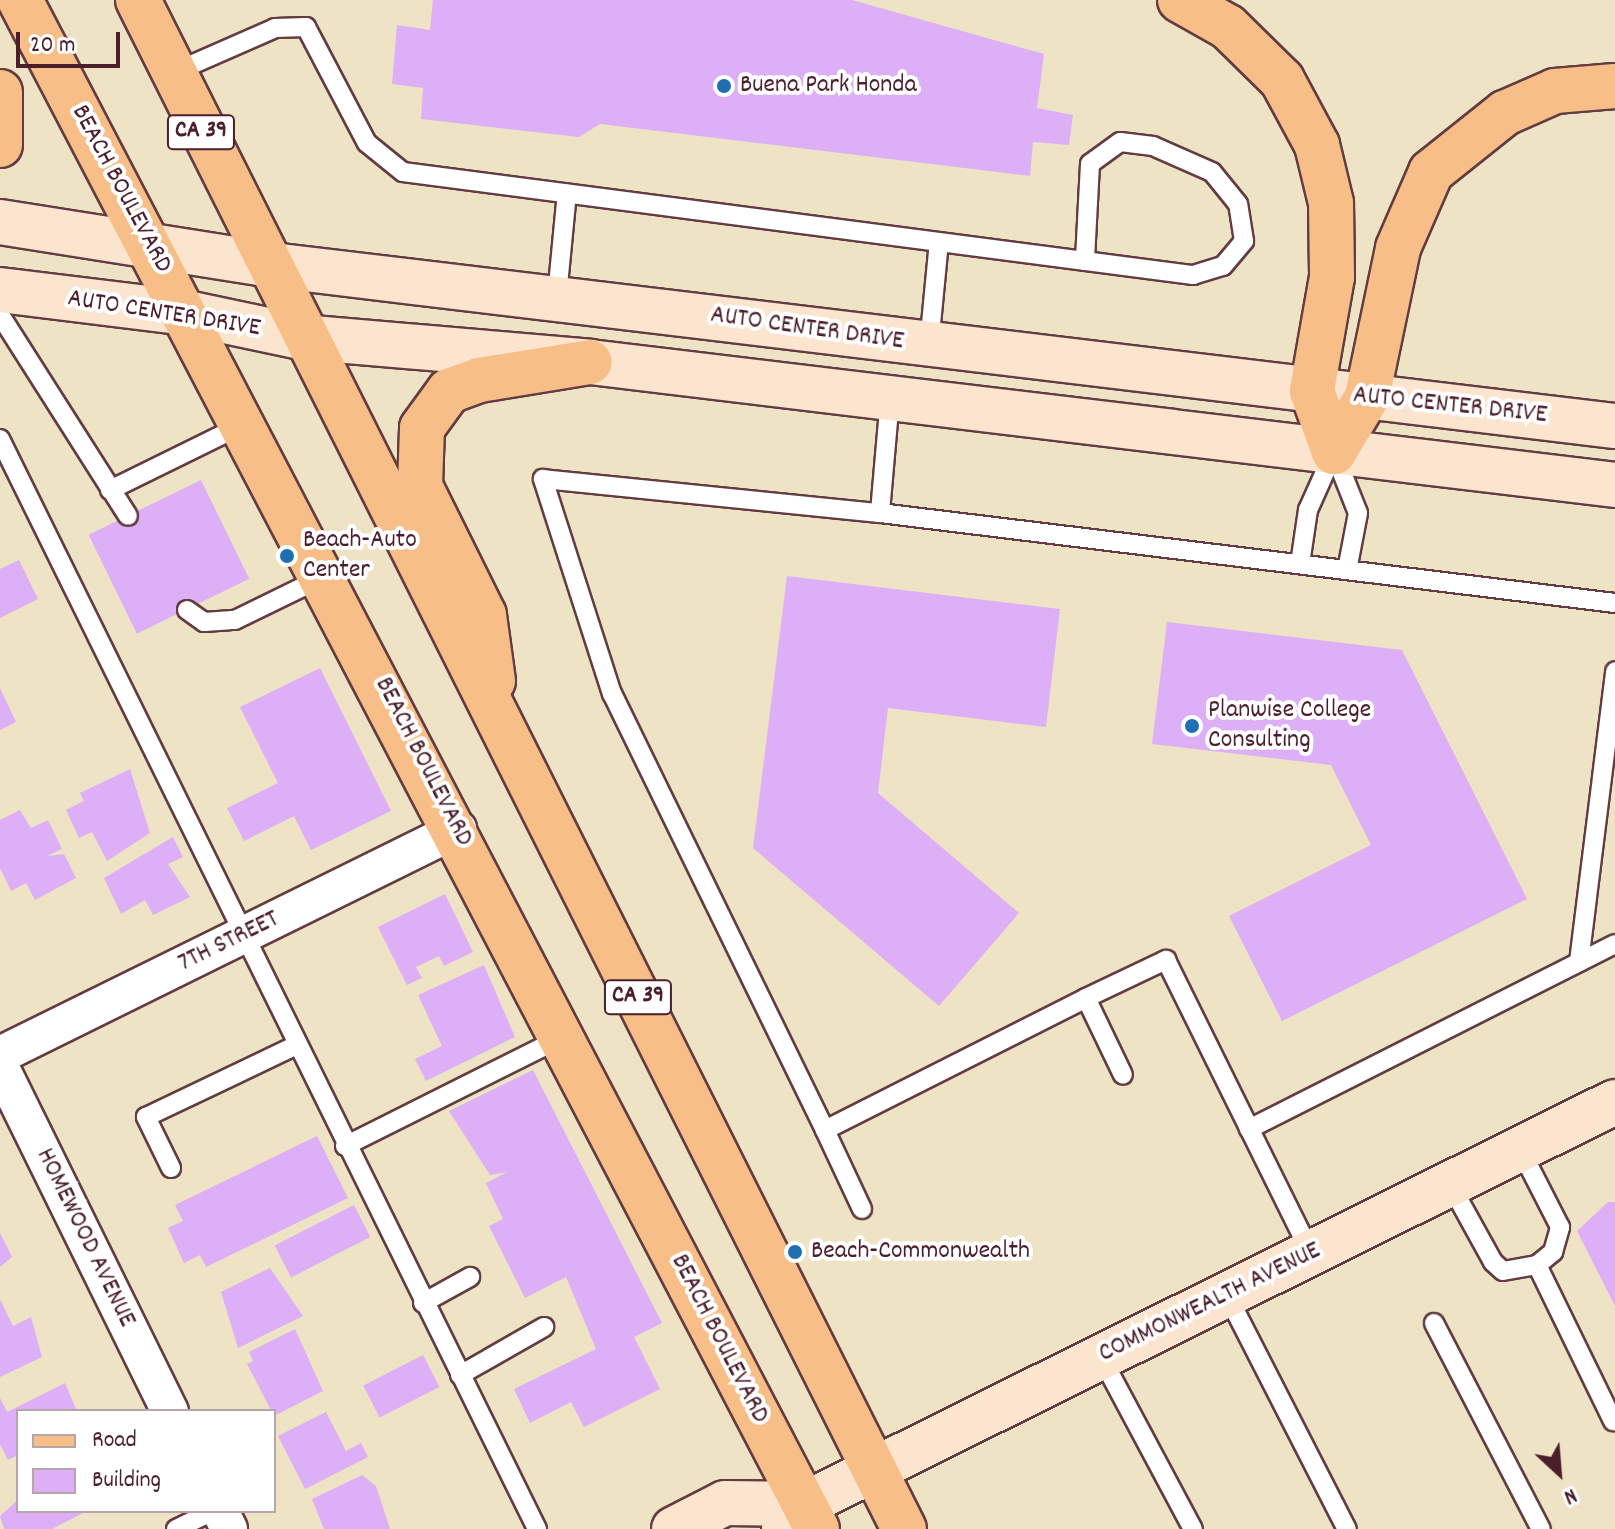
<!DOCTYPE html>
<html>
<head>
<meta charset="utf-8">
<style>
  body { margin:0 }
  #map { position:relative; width:1615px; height:1529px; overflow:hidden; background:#eee3c5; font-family:Dekko,sans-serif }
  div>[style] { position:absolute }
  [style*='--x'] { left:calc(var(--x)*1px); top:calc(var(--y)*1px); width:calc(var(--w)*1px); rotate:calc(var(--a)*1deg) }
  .building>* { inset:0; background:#dcaff7; transform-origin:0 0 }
  .roads { filter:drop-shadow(2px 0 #633c42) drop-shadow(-2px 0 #633c42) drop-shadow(0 2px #633c42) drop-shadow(0 -2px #633c42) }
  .lane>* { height:18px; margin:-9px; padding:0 9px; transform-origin:9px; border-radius:9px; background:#fff }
  .street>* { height:36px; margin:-18px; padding:0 18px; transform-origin:18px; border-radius:18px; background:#fff }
  .secondary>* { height:44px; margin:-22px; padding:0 22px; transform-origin:22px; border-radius:22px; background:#fce5cf }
  .primary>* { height:44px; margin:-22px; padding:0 22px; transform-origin:22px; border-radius:22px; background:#f7be87 }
  .highway>* { height:44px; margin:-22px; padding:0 22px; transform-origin:22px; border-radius:22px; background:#f7be87 }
  .dots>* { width:22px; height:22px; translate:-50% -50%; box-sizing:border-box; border:4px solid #fff; border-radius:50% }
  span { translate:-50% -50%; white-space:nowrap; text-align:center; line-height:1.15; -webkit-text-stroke:8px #fff; paint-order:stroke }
  .shield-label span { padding:2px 6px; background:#fff; border:2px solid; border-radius:6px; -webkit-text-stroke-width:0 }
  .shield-label { font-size:24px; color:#4a1f2b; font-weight:700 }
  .poi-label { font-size:26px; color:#4a1f2b }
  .left { translate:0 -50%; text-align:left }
  .street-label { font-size:26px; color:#4a1f2b }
  .legend { position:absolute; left:16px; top:1409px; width:260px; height:104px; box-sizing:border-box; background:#fff; border:2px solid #b7a5aa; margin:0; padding:10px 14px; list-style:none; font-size:24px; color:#4a1f2b }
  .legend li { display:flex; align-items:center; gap:16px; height:40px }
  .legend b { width:40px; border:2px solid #b7a5aa }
  .north { position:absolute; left:1519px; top:1433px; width:80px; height:80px; -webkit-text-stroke:6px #fff; paint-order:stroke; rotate:154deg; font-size:22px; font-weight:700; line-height:32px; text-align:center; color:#4a1f2b }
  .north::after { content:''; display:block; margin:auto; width:28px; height:36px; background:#4a1f2b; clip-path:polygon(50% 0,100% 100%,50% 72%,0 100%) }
  .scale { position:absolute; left:16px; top:32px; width:104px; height:36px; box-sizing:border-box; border:4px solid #4a1f2b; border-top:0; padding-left:10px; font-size:24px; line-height:28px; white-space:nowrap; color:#4a1f2b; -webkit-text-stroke:6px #fff; paint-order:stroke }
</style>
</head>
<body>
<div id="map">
  <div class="building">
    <div style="clip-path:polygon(433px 0,852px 0,1044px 54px,1037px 108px,1073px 115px,1069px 145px,1033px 142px,1030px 176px,600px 124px,579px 137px,421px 119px,423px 88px,392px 84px,397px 25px,430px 30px)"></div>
    <div style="left:201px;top:480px;width:110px;height:125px;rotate:64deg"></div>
    <div style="clip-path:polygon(19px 560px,38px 599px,0 618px,0 569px)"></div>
    <div style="clip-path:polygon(787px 576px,1060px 609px,1046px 727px,888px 708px,878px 793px,1019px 913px,939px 1006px,753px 848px)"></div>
    <div style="clip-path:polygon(1167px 622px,1402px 650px,1527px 899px,1282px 1021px,1229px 916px,1371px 845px,1331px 765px,1152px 744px)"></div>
    <div style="clip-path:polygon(320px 668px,391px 811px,311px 850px,294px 816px,244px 841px,227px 808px,278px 783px,240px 707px)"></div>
    <div style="clip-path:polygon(0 688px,16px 722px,0 730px)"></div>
    <div style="clip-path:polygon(130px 769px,150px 833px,107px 861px,92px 832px,79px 838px,66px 810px,84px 801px,80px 793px)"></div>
    <div style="clip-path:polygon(20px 810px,31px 828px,48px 820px,62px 849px,47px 856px,64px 854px,76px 878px,35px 900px,26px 883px,11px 891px,0 868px,0 820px)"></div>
    <div style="clip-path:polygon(173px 837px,183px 857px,168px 864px,190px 897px,153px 915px,145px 900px,121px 914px,104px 878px)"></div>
    <div style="clip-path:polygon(445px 894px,473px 952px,444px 966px,439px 956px,416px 967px,422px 978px,407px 985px,378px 927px)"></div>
    <div style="clip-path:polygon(484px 965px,515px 1037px,426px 1081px,415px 1059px,442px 1046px,418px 995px)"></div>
    <div style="clip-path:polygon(533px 1070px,662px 1323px,634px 1337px,660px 1389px,584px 1427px,571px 1402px,530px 1423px,514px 1389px,596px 1349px,566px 1277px,525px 1298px,489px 1226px,503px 1219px,486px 1183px,507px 1172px,490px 1175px,449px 1111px)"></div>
    <div style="clip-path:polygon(317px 1136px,348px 1198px,206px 1267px,200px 1255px,184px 1263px,168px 1228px,183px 1221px,175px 1205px)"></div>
    <div style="clip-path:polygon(1608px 1202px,1615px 1202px,1615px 1306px,1577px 1231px)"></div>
    <div style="left:354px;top:1205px;width:36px;height:89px;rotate:63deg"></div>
    <div style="clip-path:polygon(0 1233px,12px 1257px,0 1267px)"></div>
    <div style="clip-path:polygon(270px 1268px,303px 1316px,238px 1348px,221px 1292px)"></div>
    <div style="clip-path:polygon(0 1299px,13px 1326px,31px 1317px,42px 1357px,0 1377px)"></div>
    <div style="clip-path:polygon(295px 1329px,323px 1391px,274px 1416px,247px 1364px,253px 1361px,249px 1352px)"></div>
    <div style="left:423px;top:1355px;width:36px;height:67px;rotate:63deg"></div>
    <div style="clip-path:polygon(65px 1383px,77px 1411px,18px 1411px,18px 1455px,8px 1460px,0 1444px,0 1398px,7px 1412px)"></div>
    <div style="clip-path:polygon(326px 1412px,346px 1451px,361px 1443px,368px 1457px,305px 1489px,278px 1436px)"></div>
    <div style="clip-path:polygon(362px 1475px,376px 1486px,390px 1529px,324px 1529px,312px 1499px)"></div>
    <div style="clip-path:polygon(18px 1500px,18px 1511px,87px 1511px,52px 1529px,4px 1529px,0 1516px)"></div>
  </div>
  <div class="roads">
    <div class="lane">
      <div style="--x:175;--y:72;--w:109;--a:-23.7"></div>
      <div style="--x:275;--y:28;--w:31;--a:-2"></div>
      <div style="--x:306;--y:27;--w:131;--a:62.3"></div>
      <div style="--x:367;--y:143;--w:46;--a:38.9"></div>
      <div style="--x:403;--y:172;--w:797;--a:7.43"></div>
      <div style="--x:1193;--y:275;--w:31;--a:-17"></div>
      <div style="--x:1223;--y:266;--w:33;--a:-50"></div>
      <div style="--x:1244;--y:241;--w:37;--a:-99"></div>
      <div style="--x:1238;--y:204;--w:41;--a:-129.1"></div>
      <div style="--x:1212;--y:172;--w:64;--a:-156.2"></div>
      <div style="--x:1153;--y:146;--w:33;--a:-173"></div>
      <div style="--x:1120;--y:142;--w:37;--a:144"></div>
      <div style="--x:1090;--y:164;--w:97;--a:93"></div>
      <div style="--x:557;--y:296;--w:103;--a:-84.5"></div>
      <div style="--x:0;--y:315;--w:238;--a:57.5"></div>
      <div style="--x:929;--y:345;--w:103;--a:-84.5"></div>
      <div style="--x:890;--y:398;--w:115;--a:95"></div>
      <div style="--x:880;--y:513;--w:740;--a:6.98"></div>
      <div style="--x:0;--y:439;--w:1215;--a:63.77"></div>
      <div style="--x:1335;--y:455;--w:62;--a:68.4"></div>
      <div style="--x:1358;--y:513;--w:58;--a:100.9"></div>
      <div style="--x:110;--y:490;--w:149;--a:-26.2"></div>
      <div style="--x:1300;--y:564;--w:55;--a:-81.6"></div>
      <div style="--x:1308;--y:510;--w:64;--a:-65.9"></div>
      <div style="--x:187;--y:610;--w:21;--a:35"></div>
      <div style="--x:204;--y:622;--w:31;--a:-4"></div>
      <div style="--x:235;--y:620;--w:96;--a:-26"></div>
      <div style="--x:1579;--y:962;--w:293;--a:-82.9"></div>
      <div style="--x:1086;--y:998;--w:89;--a:-25.4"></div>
      <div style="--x:1166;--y:960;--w:327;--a:63.7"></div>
      <div style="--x:1249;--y:1129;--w:410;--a:-26.8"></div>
      <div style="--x:825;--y:1130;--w:485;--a:-116"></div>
      <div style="--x:612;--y:694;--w:226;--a:-107.8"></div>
      <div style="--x:543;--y:479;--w:339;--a:5.8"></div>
      <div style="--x:345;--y:1146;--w:241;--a:-26.6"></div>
      <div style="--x:171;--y:1168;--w:57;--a:-116.1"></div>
      <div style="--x:146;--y:1117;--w:165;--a:-25.5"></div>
      <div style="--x:1450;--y:1184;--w:89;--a:61.1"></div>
      <div style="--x:1493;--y:1262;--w:13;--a:42"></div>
      <div style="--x:1503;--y:1271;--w:35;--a:-10"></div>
      <div style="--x:1537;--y:1265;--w:21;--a:-39"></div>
      <div style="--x:1553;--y:1252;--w:26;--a:-74"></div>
      <div style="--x:1560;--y:1227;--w:88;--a:-117.1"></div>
      <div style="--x:862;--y:1209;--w:87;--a:-115.1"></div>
      <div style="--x:825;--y:1130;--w:292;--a:-26.8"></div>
      <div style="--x:1086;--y:998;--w:85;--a:64.3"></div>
      <div style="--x:1537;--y:1265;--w:174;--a:64"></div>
      <div style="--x:1227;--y:1295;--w:263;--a:62.9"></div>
      <div style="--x:423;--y:1303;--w:54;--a:-29"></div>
      <div style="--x:1434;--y:1323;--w:232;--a:62.6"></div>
      <div style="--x:1101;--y:1357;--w:195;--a:61.9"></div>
      <div style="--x:460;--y:1375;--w:97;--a:-29.7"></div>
      <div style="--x:176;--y:1529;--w:41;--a:-25.9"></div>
    </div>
    <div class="street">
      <div style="--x:0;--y:1055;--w:511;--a:-26.26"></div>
      <div style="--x:0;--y:1066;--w:385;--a:63.8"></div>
      <div style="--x:220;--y:1511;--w:20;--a:63"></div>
    </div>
    <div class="secondary">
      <div style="--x:0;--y:222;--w:267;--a:9"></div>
      <div style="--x:264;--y:264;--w:1361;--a:6.84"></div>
      <div style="--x:0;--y:290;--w:188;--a:7"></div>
      <div style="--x:187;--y:313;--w:116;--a:11.9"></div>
      <div style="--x:301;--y:337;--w:290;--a:4.9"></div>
      <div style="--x:590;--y:362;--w:1032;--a:6.84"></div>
      <div style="--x:674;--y:1529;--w:57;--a:-27"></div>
      <div style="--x:725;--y:1503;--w:80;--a:0.7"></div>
      <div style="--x:784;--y:1529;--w:33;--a:-50"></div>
      <div style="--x:805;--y:1504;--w:904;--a:-26.4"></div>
    </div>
    <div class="primary">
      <div style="--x:20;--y:0;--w:1724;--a:62.47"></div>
      <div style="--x:138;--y:0;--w:1710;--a:63.39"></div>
      <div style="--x:0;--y:92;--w:53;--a:90"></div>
      <div style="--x:493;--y:681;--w:67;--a:-97.8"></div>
      <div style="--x:484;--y:615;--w:144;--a:-116.4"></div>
      <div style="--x:420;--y:486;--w:58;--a:-88"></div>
      <div style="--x:422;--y:428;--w:46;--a:-53.9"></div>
      <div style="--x:449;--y:391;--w:32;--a:-20"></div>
      <div style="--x:479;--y:380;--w:112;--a:-9.2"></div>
    </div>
    <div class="highway">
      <div style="--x:1180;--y:0;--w:55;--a:29.4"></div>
      <div style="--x:1228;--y:27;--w:76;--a:44.5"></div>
      <div style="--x:1282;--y:80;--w:74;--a:61.7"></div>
      <div style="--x:1317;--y:145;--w:60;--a:76.4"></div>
      <div style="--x:1331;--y:203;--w:74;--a:89.2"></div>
      <div style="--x:1332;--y:277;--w:116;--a:100"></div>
      <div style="--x:1312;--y:391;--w:65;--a:70.2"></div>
      <div style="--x:1334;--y:452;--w:64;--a:-59"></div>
      <div style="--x:1367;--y:397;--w:152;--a:-78.2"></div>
      <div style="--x:1398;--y:248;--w:83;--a:-66.5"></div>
      <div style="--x:1431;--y:172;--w:95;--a:-38.6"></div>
      <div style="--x:1505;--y:113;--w:55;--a:-23.7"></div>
      <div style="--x:1555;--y:91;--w:60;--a:-4.8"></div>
    </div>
  </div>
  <div class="dots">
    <div style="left:724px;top:86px;background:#1f6fb2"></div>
    <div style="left:287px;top:556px;background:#1f6fb2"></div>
    <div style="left:1192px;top:726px;background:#1f6fb2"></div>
    <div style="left:795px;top:1252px;background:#1f6fb2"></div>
  </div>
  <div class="shield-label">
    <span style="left:201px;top:132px">CA 39</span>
    <span style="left:638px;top:997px">CA 39</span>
  </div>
  <div class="poi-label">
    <span class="left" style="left:740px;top:86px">Buena Park Honda</span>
    <span class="left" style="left:303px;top:556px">Beach-Auto<br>Center</span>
    <span class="left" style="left:1208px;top:726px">Planwise College<br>Consulting</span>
    <span class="left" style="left:811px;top:1252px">Beach-Commonwealth</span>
  </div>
  <div class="street-label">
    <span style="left:121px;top:189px;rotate:62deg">BEACH BOULEVARD</span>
    <span style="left:164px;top:314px;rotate:9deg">AUTO CENTER DRIVE</span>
    <span style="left:807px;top:329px;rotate:8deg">AUTO CENTER DRIVE</span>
    <span style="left:1450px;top:406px;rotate:6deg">AUTO CENTER DRIVE</span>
    <span style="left:423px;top:762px;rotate:63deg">BEACH BOULEVARD</span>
    <span style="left:229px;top:942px;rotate:-26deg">7TH STREET</span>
    <span style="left:85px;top:1238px;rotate:64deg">HOMEWOOD AVENUE</span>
    <span style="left:1210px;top:1303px;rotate:-26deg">COMMONWEALTH AVENUE</span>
    <span style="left:719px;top:1339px;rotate:63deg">BEACH BOULEVARD</span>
  </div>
  <ul class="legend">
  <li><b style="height:10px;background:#f7be87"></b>Road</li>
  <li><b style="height:22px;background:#dcaff7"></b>Building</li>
  </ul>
  <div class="north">N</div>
  <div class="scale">20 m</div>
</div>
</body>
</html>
